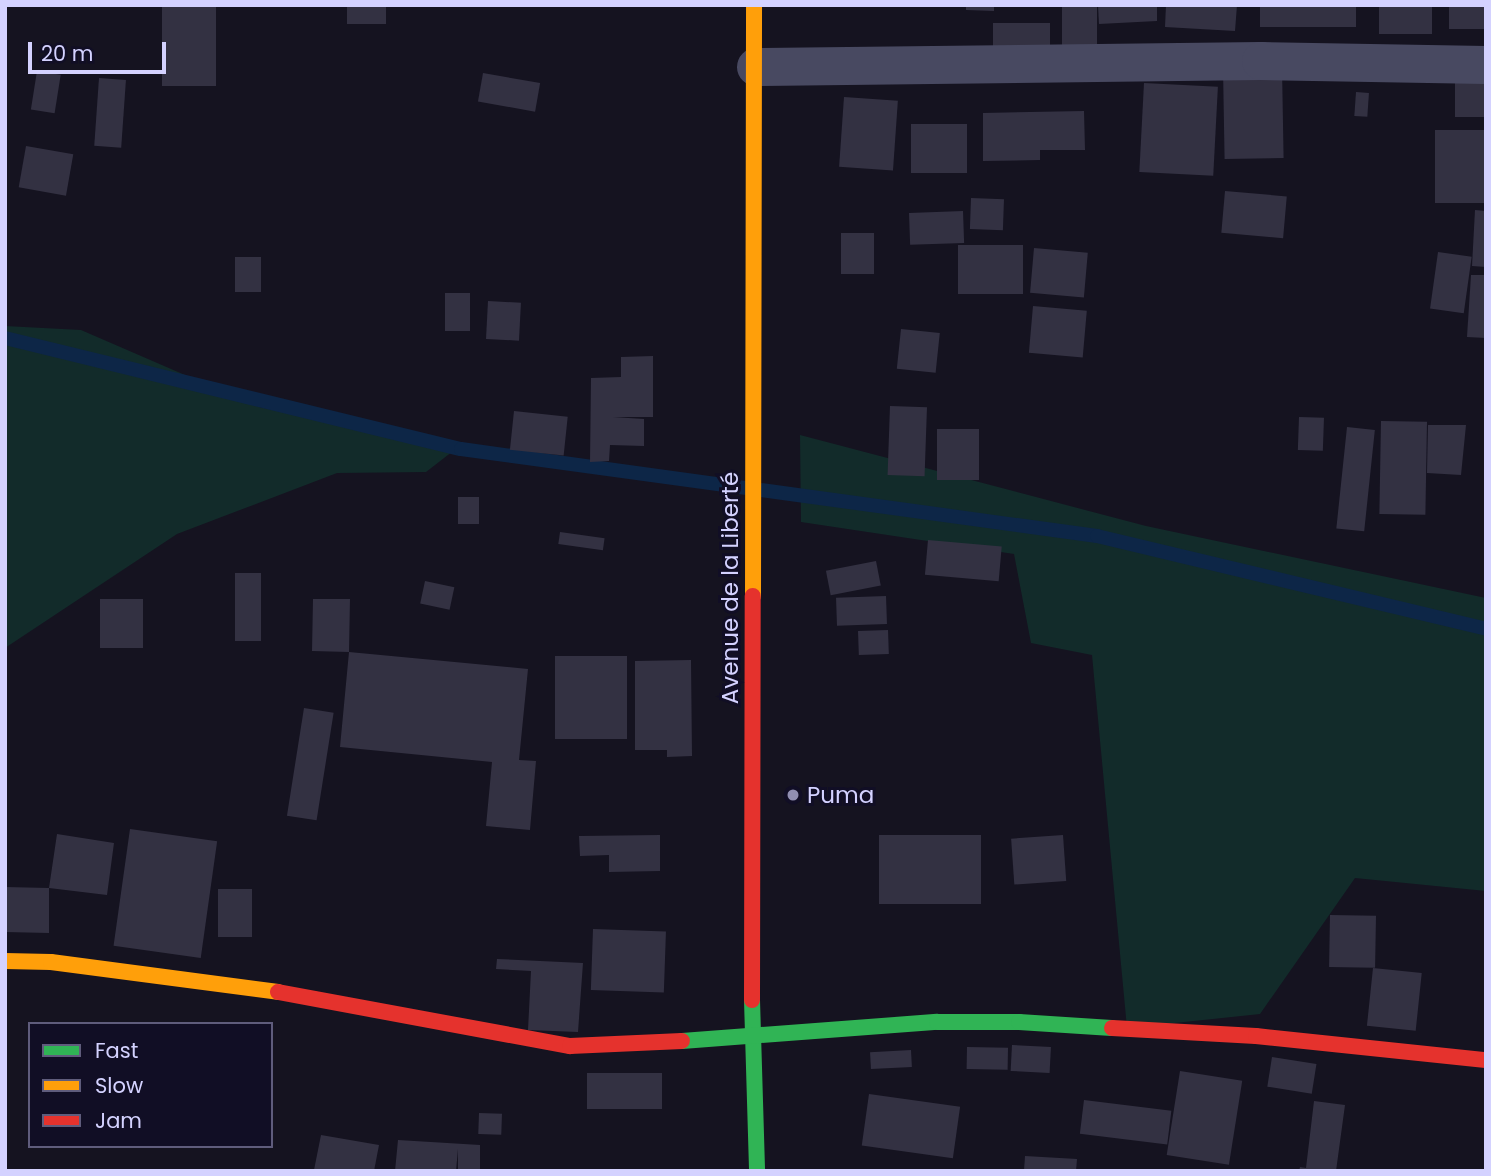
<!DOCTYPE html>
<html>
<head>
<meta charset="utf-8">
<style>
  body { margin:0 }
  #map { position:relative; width:1491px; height:1176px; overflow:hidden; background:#151320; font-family:Poppins,sans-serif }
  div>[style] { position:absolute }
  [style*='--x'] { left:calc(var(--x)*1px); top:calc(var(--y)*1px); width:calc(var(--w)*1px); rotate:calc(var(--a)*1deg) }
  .green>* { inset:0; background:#122b2a }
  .stream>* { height:14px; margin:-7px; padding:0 7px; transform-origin:7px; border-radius:7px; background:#0d2647 }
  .building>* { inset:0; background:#333142; transform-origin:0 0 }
  .street>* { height:38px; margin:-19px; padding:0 19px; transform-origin:19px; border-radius:19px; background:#484961 }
  .fast>* { height:16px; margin:-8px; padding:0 8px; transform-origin:8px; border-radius:8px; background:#30b455 }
  .slow>* { height:16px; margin:-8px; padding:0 8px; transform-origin:8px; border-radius:8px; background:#ff9f0a }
  .jam>* { height:16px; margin:-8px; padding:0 8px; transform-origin:8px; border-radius:8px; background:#e5322d }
  .dots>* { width:19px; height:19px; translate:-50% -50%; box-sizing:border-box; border:4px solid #110e25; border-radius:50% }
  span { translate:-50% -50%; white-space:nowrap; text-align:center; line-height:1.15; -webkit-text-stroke:6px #110e25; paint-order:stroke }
  .street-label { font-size:23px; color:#d4d2ff }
  .poi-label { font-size:23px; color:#d4d2ff }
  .left { translate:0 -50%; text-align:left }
  .frame { position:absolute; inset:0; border:7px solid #d4d2ff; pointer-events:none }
  .legend { position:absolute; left:28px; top:1022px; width:245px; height:126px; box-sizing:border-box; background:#110e25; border:2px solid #5f5c7c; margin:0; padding:9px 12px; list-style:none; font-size:21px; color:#d4d2ff }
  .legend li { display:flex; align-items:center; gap:14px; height:35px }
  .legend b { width:35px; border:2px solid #5f5c7c }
  .scale { position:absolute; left:28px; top:42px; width:138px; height:32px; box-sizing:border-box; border:4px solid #d4d2ff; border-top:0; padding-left:9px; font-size:21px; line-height:24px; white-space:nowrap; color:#d4d2ff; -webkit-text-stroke:5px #110e25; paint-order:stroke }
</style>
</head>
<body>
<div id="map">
  <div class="green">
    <div style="clip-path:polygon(5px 326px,81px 330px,259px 407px,457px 448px,426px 472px,337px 473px,177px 534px,5px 648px)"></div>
    <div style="clip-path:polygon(800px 435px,1146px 526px,1486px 598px,1486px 891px,1355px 878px,1260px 1014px,1127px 1028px,1092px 655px,1031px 643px,1014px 554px,801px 522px)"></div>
  </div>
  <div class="stream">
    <div style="--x:5;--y:338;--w:469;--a:13.7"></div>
    <div style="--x:461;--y:449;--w:642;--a:7.79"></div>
    <div style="--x:1097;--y:536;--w:400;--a:13.4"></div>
  </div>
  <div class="building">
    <div style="left:162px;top:5px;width:54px;height:81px"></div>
    <div style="left:347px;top:5px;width:39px;height:19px"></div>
    <div style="clip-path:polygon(966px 5px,994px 5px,994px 11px,966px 10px)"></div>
    <div style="left:1062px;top:5px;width:35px;height:48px"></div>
    <div style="clip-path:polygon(1098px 5px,1157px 5px,1157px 21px,1099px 24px)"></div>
    <div style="clip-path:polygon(1166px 5px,1237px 5px,1235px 31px,1165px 27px)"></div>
    <div style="left:1260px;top:5px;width:96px;height:22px"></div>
    <div style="left:1379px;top:5px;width:53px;height:29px"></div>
    <div style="left:1449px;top:5px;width:37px;height:24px"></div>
    <div style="left:993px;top:23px;width:57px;height:35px"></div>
    <div style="left:1282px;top:67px;width:91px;height:59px;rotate:89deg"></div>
    <div style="left:37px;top:71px;width:24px;height:39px;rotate:9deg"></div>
    <div style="left:483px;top:73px;width:58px;height:29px;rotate:10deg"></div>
    <div style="left:99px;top:78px;width:27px;height:68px;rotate:4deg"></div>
    <div style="left:1486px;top:81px;width:36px;height:31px;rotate:90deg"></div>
    <div style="left:1144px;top:83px;width:74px;height:89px;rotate:3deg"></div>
    <div style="left:1356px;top:92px;width:13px;height:24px;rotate:4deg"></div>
    <div style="left:844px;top:97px;width:54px;height:70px;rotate:4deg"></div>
    <div style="clip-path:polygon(1084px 111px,1085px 150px,1040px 150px,1040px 160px,983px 161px,983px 113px)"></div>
    <div style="left:911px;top:124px;width:56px;height:49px"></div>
    <div style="left:1435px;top:130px;width:51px;height:73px"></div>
    <div style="left:26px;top:146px;width:48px;height:42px;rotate:10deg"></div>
    <div style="left:1225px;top:191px;width:62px;height:42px;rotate:5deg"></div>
    <div style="left:971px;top:198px;width:33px;height:31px;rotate:2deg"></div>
    <div style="clip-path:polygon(1475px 210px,1486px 211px,1486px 267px,1472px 266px)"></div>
    <div style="left:963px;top:211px;width:32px;height:54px;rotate:88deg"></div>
    <div style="left:841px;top:233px;width:33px;height:41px"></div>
    <div style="left:958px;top:245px;width:65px;height:49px"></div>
    <div style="left:1034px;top:248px;width:54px;height:45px;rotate:5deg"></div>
    <div style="left:1438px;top:252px;width:34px;height:57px;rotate:8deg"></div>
    <div style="left:235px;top:257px;width:26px;height:35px"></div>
    <div style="clip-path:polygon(1471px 275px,1486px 275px,1486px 338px,1467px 337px)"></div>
    <div style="left:445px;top:293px;width:25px;height:38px"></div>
    <div style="left:488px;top:301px;width:33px;height:38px;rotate:3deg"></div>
    <div style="left:1033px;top:306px;width:54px;height:47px;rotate:5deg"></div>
    <div style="left:901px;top:329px;width:39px;height:40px;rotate:6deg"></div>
    <div style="clip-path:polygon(653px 356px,653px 417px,613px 417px,644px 419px,644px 446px,610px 445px,609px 461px,590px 462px,591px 378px,621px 377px,621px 357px)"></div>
    <div style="left:890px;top:406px;width:37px;height:69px;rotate:2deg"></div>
    <div style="left:514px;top:411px;width:54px;height:39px;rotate:6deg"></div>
    <div style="left:1299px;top:417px;width:25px;height:33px;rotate:2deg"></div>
    <div style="left:1381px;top:421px;width:46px;height:93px;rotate:1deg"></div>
    <div style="clip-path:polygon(1428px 425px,1466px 425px,1461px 475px,1427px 473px)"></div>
    <div style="left:1347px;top:427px;width:28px;height:102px;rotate:6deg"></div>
    <div style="left:937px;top:429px;width:42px;height:51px"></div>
    <div style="left:458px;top:497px;width:21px;height:27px"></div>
    <div style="left:560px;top:532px;width:45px;height:12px;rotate:8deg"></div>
    <div style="left:928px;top:540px;width:74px;height:35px;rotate:5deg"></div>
    <div style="left:876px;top:561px;width:25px;height:51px;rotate:79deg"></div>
    <div style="left:235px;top:573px;width:26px;height:68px"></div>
    <div style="left:425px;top:581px;width:30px;height:23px;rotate:12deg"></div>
    <div style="left:886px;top:596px;width:28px;height:50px;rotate:88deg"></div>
    <div style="left:100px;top:599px;width:43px;height:49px"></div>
    <div style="clip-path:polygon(313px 599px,350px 599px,349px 652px,528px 669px,519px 760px,536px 761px,530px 830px,486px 826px,492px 762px,340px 747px,349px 652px,312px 651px)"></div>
    <div style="left:888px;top:630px;width:24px;height:30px;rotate:88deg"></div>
    <div style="left:627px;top:656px;width:83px;height:72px;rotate:90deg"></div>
    <div style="clip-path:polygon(691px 660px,692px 756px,667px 757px,667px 750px,635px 750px,635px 661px)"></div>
    <div style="left:304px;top:708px;width:30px;height:109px;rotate:9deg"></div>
    <div style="left:130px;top:829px;width:88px;height:118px;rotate:8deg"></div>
    <div style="clip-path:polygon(57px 834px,114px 843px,107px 895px,49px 888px,49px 933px,5px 932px,5px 887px,49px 888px)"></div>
    <div style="clip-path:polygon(660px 835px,660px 871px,609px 872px,609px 855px,580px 856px,579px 836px)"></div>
    <div style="left:981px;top:835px;width:69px;height:102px;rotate:90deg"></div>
    <div style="left:1063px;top:835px;width:46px;height:52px;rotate:86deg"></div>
    <div style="left:218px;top:889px;width:34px;height:48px"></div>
    <div style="left:1330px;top:915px;width:46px;height:52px;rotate:1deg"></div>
    <div style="left:593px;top:929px;width:73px;height:61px;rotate:2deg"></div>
    <div style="clip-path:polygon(497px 959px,583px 963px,578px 1032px,528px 1030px,531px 971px,496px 969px)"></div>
    <div style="left:1373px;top:968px;width:49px;height:58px;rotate:6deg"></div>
    <div style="left:1012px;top:1045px;width:39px;height:26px;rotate:3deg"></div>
    <div style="left:967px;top:1047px;width:41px;height:22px;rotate:1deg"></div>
    <div style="left:911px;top:1050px;width:17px;height:41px;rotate:87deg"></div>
    <div style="left:1272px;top:1057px;width:45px;height:30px;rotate:9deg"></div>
    <div style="left:1180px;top:1071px;width:63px;height:85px;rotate:9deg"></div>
    <div style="left:587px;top:1073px;width:75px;height:36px"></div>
    <div style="left:869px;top:1094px;width:92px;height:52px;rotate:8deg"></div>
    <div style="left:1084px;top:1100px;width:88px;height:34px;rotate:7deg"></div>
    <div style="clip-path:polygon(1314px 1101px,1345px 1105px,1336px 1171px,1299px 1171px,1300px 1167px,1306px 1168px)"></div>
    <div style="left:479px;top:1113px;width:23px;height:21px;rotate:2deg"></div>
    <div style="clip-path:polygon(321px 1135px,379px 1145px,374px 1171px,314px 1170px)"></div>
    <div style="clip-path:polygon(398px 1140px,480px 1145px,480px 1171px,458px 1171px,458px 1149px,456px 1171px,395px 1171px)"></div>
    <div style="clip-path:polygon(1025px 1156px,1077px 1159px,1076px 1171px,1024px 1171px)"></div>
  </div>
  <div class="street">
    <div style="--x:756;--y:67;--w:505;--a:-0.68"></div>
    <div style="--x:1261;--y:61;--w:225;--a:1"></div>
  </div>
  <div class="fast">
    <div style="--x:752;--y:1000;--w:171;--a:88.3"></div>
    <div style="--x:682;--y:1041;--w:256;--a:-4.3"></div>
    <div style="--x:937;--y:1022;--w:82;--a:0"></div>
    <div style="--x:1019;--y:1022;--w:93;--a:3.7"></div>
  </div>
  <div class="slow">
    <div style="--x:753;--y:596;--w:591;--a:-89.9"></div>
    <div style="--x:5;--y:961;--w:46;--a:1.2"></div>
    <div style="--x:51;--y:962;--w:229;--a:7.5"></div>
  </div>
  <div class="jam">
    <div style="--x:278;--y:992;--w:297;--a:10.5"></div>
    <div style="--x:570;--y:1046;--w:112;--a:-2.6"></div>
    <div style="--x:752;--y:1000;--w:404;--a:-89.9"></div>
    <div style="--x:1112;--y:1028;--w:144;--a:3.2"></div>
    <div style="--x:1256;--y:1036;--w:231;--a:6"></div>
  </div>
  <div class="dots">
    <div style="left:793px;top:795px;background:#918fb1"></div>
  </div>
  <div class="street-label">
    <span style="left:730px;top:588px;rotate:-90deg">Avenue de la Liberté</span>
  </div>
  <div class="poi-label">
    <span class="left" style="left:807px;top:795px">Puma</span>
  </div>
  <div class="frame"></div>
  <ul class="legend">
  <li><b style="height:9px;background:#30b455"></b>Fast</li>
  <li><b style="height:9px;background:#ff9f0a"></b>Slow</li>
  <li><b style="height:9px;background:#e5322d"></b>Jam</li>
  </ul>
  <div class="scale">20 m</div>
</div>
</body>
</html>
